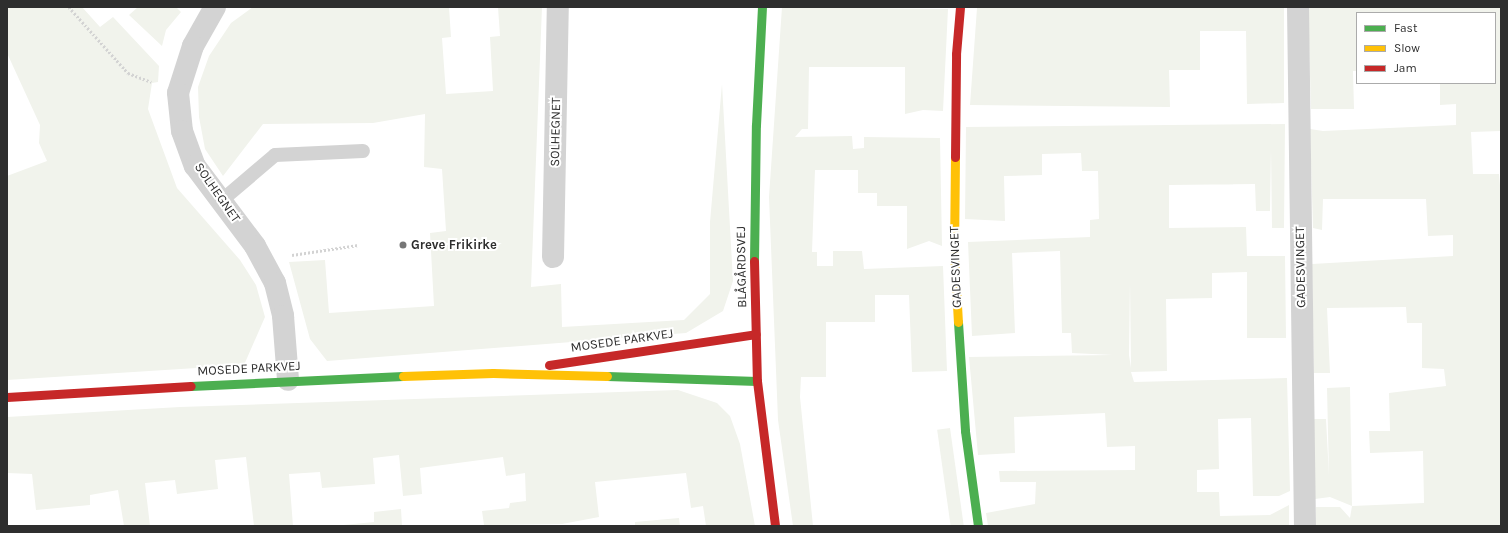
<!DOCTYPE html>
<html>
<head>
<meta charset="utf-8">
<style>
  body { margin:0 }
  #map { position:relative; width:1508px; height:533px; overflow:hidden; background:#fff; font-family:Karla,sans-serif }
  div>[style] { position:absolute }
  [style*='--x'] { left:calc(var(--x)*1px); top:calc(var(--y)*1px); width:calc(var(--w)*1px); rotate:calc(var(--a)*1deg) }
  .green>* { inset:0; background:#f1f3ec; transform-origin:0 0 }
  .path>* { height:2.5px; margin-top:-1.25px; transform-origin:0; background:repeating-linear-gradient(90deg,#d3d3d3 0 2px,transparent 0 4px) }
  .lane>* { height:14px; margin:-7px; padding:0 7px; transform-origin:7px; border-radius:7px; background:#d3d3d3 }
  .street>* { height:22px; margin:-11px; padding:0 11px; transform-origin:11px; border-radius:11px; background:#d3d3d3 }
  .fast>* { height:9px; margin:-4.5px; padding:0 4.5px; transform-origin:4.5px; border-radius:4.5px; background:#4caf50 }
  .slow>* { height:9px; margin:-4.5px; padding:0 4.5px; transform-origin:4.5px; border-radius:4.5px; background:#ffc107 }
  .jam>* { height:9px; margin:-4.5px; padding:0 4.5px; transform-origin:4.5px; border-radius:4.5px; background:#c62828 }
  .dots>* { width:11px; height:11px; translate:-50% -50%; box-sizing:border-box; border:2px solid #fff; border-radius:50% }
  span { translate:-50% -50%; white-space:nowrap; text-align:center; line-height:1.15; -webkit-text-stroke:4px #fff; paint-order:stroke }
  .street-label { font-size:13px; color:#2e2e2e }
  .poi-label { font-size:13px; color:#2e2e2e; font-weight:700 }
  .left { translate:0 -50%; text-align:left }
  .frame { position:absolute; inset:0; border:8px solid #2e2e2e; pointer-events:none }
  .legend { position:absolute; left:1356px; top:12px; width:140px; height:72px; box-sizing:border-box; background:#fff; border:1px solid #ababab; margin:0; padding:5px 7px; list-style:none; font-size:12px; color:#2e2e2e }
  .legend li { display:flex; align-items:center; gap:8px; height:20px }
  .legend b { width:20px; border:1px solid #ababab }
</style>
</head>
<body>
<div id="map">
  <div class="green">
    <div style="clip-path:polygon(7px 7px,82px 7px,100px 27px,113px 17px,159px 66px,158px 82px,152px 83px,148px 109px,177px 188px,240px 260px,256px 285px,265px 317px,244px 365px,7px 380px,7px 176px,47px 161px,39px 143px,40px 125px,7px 53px)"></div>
    <div style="clip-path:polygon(138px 7px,176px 7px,181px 12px,166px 30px,162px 46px,129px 15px)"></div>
    <div style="clip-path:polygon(253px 7px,449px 7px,451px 37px,442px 38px,446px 94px,493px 91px,490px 37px,500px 36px,498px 7px,542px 7px,531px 287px,561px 284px,562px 327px,684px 320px,710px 294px,710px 222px,722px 84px,733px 281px,723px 311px,686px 333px,327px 361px,310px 339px,289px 262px,325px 260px,329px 313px,434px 306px,430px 233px,446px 231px,442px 169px,424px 167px,425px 114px,373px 123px,263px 124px,223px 176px,205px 149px,199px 117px,198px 87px,209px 56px,231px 23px)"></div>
    <div style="clip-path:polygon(782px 7px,948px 9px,943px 111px,923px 110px,905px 114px,905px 67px,809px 67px,808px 129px,802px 129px,795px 137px,852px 136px,853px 149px,864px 148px,864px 137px,940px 138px,942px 246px,929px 241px,907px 249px,907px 206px,877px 206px,877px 193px,858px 193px,858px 170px,815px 170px,812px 252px,817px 252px,817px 266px,833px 266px,833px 251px,862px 251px,864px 269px,943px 266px,947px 371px,912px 372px,909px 295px,875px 295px,875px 322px,826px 322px,826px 377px,801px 377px,800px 397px,813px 526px,793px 526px,778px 420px,769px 197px)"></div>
    <div style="clip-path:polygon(1015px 7px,1284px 7px,1284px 103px,1247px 104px,1246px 31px,1200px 31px,1200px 70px,1169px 70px,1170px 107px,970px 105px,977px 8px)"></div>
    <div style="clip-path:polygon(1308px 7px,1501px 7px,1501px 131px,1471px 132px,1473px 174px,1499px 174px,1501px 197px,1501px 526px,1316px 526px,1316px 507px,1340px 507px,1350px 518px,1352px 506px,1330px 497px,1315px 499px,1312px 419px,1326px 419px,1329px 476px,1327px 388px,1350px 387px,1352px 506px,1424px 503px,1423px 451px,1370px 453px,1369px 431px,1390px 431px,1389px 393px,1446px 386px,1444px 369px,1422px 368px,1422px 323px,1407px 323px,1406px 307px,1327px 308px,1330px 373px,1314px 373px,1312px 264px,1453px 256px,1453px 235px,1428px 236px,1426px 199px,1323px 199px,1322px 230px,1313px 228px,1310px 129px,1323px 131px,1456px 125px,1456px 104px,1440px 105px,1440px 83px,1495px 83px,1495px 13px,1357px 13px,1357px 71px,1353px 71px,1354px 109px,1311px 109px)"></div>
    <div style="clip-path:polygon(evenodd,1285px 124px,1284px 228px,1272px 228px,1271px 149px,1270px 211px,1256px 211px,1255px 184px,1169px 185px,1169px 228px,1246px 227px,1247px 256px,1285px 256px,1286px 338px,1247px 338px,1247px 272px,1212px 273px,1212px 298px,1166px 299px,1167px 371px,1131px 372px,1134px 382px,1287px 378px,1290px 491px,1279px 496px,1253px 496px,1251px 418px,1218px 419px,1219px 469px,1197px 470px,1197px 492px,1219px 492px,1220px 516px,1270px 515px,1289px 505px,1289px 526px,988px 526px,986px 513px,1035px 504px,1036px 482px,1000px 482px,999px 471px,1135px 470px,1135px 446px,1107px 447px,1105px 413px,1014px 417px,1015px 453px,978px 455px,969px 357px,1113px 355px,1072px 353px,1071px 333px,1062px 333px,1060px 251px,1012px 253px,1015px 333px,972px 336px,968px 242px,1090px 237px,1090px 220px,1099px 219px,1098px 171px,1082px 171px,1081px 153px,1042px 154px,1042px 175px,1004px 176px,1005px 221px,965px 219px,966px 127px,1285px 124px,1130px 282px,1131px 368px,1129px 355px,1130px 282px)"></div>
    <div style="clip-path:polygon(678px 390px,717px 403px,730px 416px,740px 444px,755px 526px,706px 526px,703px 506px,691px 508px,686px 473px,595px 482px,599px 517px,562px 524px,484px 525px,482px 511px,509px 508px,510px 503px,526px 501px,525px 473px,506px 476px,503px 457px,420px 468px,422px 494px,403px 496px,399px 455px,373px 458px,375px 484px,322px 488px,320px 472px,289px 474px,293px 526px,254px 526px,246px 457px,215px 460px,218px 489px,177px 494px,175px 480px,145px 483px,150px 526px,124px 526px,118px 490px,90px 495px,90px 505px,36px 510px,32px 474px,7px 473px,7px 417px,180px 407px)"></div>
    <div style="left:950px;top:428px;width:99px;height:13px;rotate:82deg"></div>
    <div style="clip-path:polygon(401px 509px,402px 526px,333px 526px,374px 522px,374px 512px)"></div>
    <div style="clip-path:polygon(679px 518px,680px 526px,635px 526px,635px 522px)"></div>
  </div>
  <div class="path">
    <div style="--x:69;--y:7;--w:89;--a:48.2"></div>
    <div style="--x:128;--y:73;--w:25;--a:21"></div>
    <div style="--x:292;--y:255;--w:67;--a:-8.6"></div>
  </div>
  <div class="lane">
    <div style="--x:221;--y:201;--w:71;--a:-40.4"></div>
    <div style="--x:275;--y:155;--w:88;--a:-2.6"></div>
  </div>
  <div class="street">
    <div style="--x:215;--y:7;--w:45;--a:119.4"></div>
    <div style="--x:193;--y:46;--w:49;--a:107.7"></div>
    <div style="--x:178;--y:93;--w:38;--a:84"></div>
    <div style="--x:182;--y:131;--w:37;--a:70"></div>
    <div style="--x:195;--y:166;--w:100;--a:53.1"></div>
    <div style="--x:255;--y:246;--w:42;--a:61.6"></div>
    <div style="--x:275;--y:283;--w:34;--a:76"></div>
    <div style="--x:283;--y:316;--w:64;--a:85.5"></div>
    <div style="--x:1298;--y:7;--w:519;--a:89.23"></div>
    <div style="--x:553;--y:257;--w:250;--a:-88.9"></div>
  </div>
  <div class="fast">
    <div style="--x:754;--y:261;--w:136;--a:-89.2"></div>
    <div style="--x:756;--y:125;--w:118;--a:-87.1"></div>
    <div style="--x:958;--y:322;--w:109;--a:86.3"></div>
    <div style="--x:965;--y:431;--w:96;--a:82.2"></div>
    <div style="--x:607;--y:376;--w:150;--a:1.9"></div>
    <div style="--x:191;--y:386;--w:212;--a:-2.7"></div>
  </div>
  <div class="slow">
    <div style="--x:955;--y:157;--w:94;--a:90.6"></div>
    <div style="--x:954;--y:251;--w:71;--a:86.8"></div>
    <div style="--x:403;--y:376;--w:90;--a:-1.9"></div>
    <div style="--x:493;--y:373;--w:114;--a:1.5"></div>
  </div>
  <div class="jam">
    <div style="--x:955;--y:157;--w:103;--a:-89.4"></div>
    <div style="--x:956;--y:54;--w:47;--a:-85.1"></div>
    <div style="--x:754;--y:261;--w:120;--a:88.6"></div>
    <div style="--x:757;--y:381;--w:146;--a:82.9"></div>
    <div style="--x:549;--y:365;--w:209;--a:-8.5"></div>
    <div style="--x:7;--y:397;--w:184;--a:-3.4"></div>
  </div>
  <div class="dots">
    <div style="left:403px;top:245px;background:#777"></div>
  </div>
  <div class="street-label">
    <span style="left:556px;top:132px;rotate:-89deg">SOLHEGNET</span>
    <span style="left:217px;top:193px;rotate:55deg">SOLHEGNET</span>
    <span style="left:742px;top:267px;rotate:-91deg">BLÅGÅRDSVEJ</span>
    <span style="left:956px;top:267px;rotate:-92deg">GADESVINGET</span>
    <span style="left:1301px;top:267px;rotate:-91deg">GADESVINGET</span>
    <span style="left:622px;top:341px;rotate:-8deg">MOSEDE PARKVEJ</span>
    <span style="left:249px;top:369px;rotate:-3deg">MOSEDE PARKVEJ</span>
  </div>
  <div class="poi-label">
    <span class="left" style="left:411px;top:245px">Greve Frikirke</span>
  </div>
  <div class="frame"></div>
  <ul class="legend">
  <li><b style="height:5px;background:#4caf50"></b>Fast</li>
  <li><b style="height:5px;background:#ffc107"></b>Slow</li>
  <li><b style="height:5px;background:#c62828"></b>Jam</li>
  </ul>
</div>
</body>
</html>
